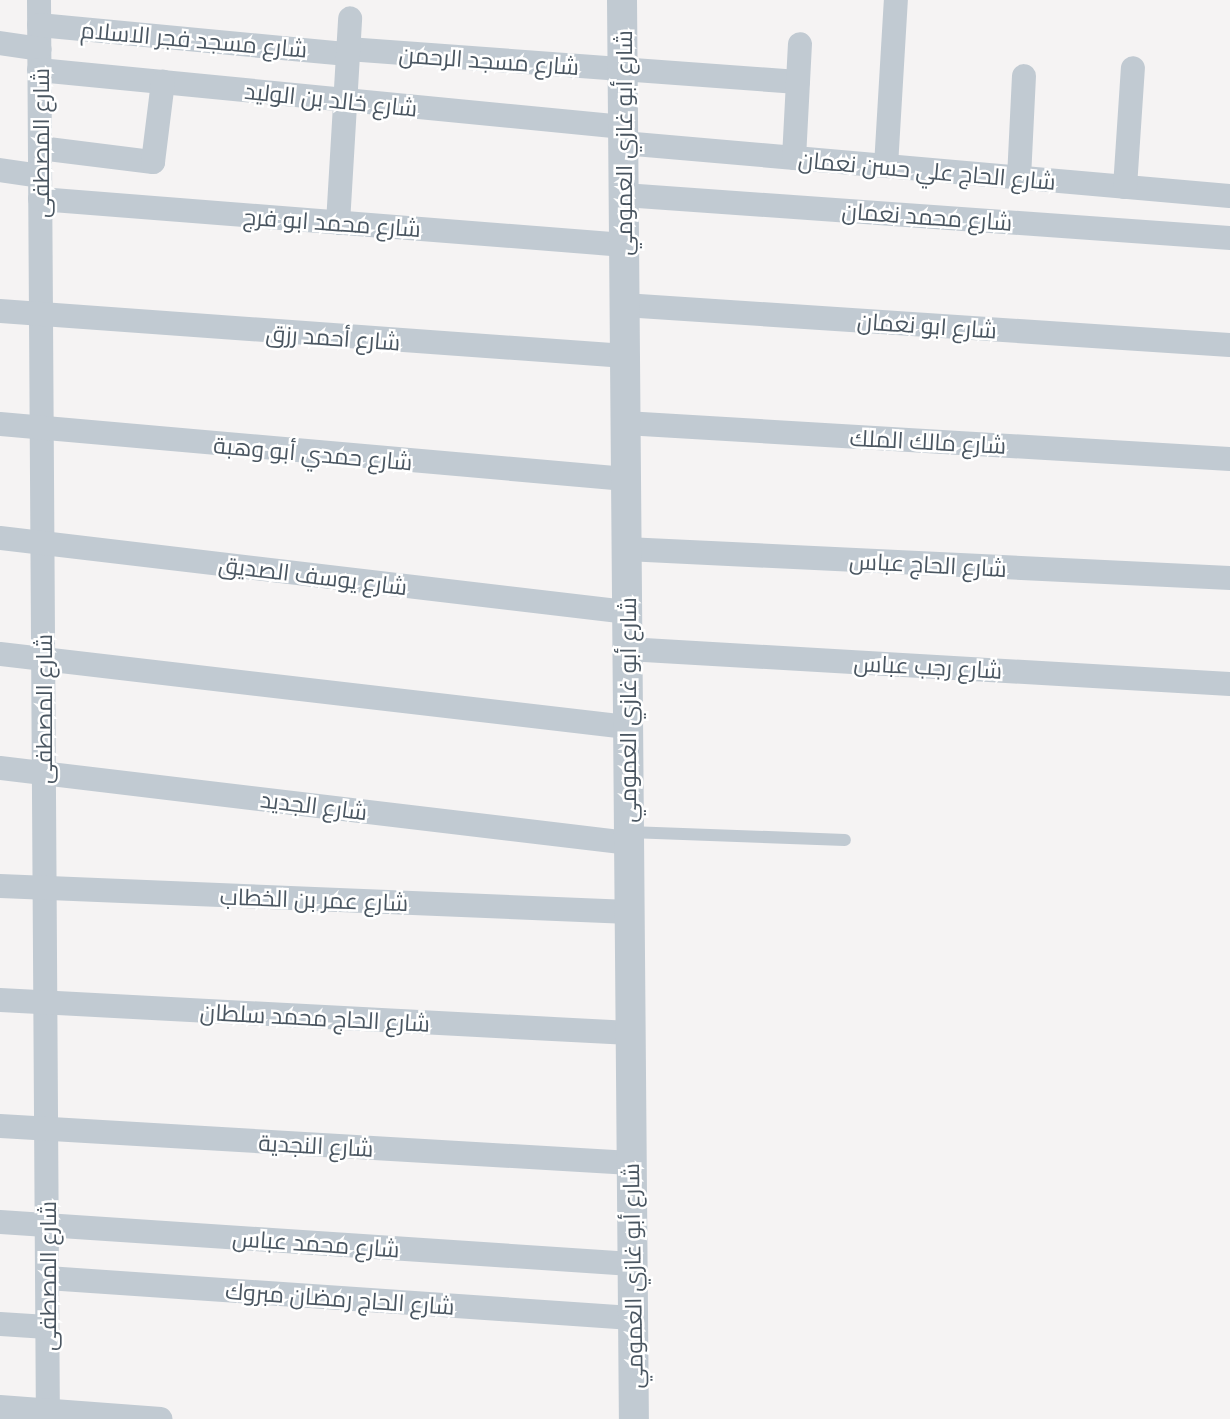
<!DOCTYPE html>
<html>
<head>
<meta charset="utf-8">
<style>
  body { margin:0 }
  #map { position:relative; width:1230px; height:1419px; overflow:hidden; background:#f5f3f3; font-family:"Golos Text",Cairo,sans-serif }
  div>[style] { position:absolute }
  [style*='--x'] { left:calc(var(--x)*1px); top:calc(var(--y)*1px); width:calc(var(--w)*1px); rotate:calc(var(--a)*1deg) }
  .service>* { height:12px; margin:-6px; padding:0 6px; transform-origin:6px; border-radius:6px; background:#c1cad2 }
  .minor>* { height:24px; margin:-12px; padding:0 12px; transform-origin:12px; border-radius:12px; background:#c1cad2 }
  .tertiary>* { height:30px; margin:-15px; padding:0 15px; transform-origin:15px; border-radius:15px; background:#c1cad2 }
  span { translate:-50% -50%; white-space:nowrap; text-align:center; line-height:1.15; -webkit-text-stroke:5px #fff; paint-order:stroke }
  .street-label { font-size:23px; color:#4a5661 }
</style>
</head>
<body>
<div id="map">
  <div class="service">
    <div style="--x:629;--y:832;--w:216;--a:2.1"></div>
  </div>
  <div class="minor">
    <div style="--x:39;--y:0;--w:1419;--a:89.64"></div>
    <div style="--x:39;--y:25;--w:310;--a:5.4"></div>
    <div style="--x:0;--y:43;--w:40;--a:8.5"></div>
    <div style="--x:348;--y:49;--w:451;--a:4.2"></div>
    <div style="--x:39;--y:70;--w:587;--a:5.57"></div>
    <div style="--x:623;--y:143;--w:609;--a:4.99"></div>
    <div style="--x:40;--y:148;--w:114;--a:7.1"></div>
    <div style="--x:153;--y:162;--w:81;--a:-82.9"></div>
    <div style="--x:794;--y:158;--w:114;--a:-87"></div>
    <div style="--x:886;--y:166;--w:166;--a:-86.6"></div>
    <div style="--x:0;--y:170;--w:40;--a:8.5"></div>
    <div style="--x:1019;--y:178;--w:102;--a:-87.2"></div>
    <div style="--x:1125;--y:187;--w:119;--a:-86.2"></div>
    <div style="--x:624;--y:195;--w:608;--a:4.06"></div>
    <div style="--x:40;--y:199;--w:586;--a:4.5"></div>
    <div style="--x:338;--y:223;--w:205;--a:-86.6"></div>
    <div style="--x:624;--y:305;--w:607;--a:3.78"></div>
    <div style="--x:0;--y:311;--w:627;--a:4.12"></div>
    <div style="--x:625;--y:423;--w:606;--a:3.41"></div>
    <div style="--x:0;--y:424;--w:628;--a:5.02"></div>
    <div style="--x:0;--y:538;--w:630;--a:6.74"></div>
    <div style="--x:626;--y:549;--w:605;--a:2.75"></div>
    <div style="--x:627;--y:649;--w:604;--a:3.32"></div>
    <div style="--x:0;--y:654;--w:631;--a:6.64"></div>
    <div style="--x:0;--y:768;--w:632;--a:6.81"></div>
    <div style="--x:0;--y:886;--w:630;--a:2.37"></div>
    <div style="--x:0;--y:1000;--w:631;--a:3"></div>
    <div style="--x:0;--y:1126;--w:632;--a:3.36"></div>
    <div style="--x:0;--y:1222;--w:633;--a:3.8"></div>
    <div style="--x:47;--y:1278;--w:586;--a:3.91"></div>
    <div style="--x:0;--y:1324;--w:47;--a:3.7"></div>
    <div style="--x:0;--y:1407;--w:161;--a:4.3"></div>
  </div>
  <div class="tertiary">
    <div style="--x:622;--y:0;--w:1419;--a:89.52"></div>
  </div>
  <div class="street-label">
    <span style="left:194px;top:39px;rotate:5deg">شارع مسجد فجر الاسلام</span>
    <span style="left:489px;top:60px;rotate:4deg">شارع مسجد الرحمن</span>
    <span style="left:331px;top:99px;rotate:6deg">شارع خالد بن الوليد</span>
    <span style="left:40px;top:143px;rotate:-90deg">شارع المصطفى</span>
    <span style="left:623px;top:143px;rotate:-90deg">شارع أبو غازي العمومي</span>
    <span style="left:927px;top:170px;rotate:5deg">شارع الحاج علي حسن نعمان</span>
    <span style="left:927px;top:216px;rotate:4deg">شارع محمد نعمان</span>
    <span style="left:332px;top:222px;rotate:4deg">شارع محمد ابو فرج</span>
    <span style="left:927px;top:325px;rotate:4deg">شارع ابو نعمان</span>
    <span style="left:333px;top:337px;rotate:4deg">شارع أحمد رزق</span>
    <span style="left:928px;top:441px;rotate:3deg">شارع مالك الملك</span>
    <span style="left:313px;top:453px;rotate:5deg">شارع حمدي أبو وهبة</span>
    <span style="left:928px;top:564px;rotate:3deg">شارع الحاج عباس</span>
    <span style="left:313px;top:575px;rotate:7deg">شارع يوسف الصديق</span>
    <span style="left:928px;top:666px;rotate:3deg">شارع رجب عباس</span>
    <span style="left:43px;top:709px;rotate:-90deg">شارع المصطفى</span>
    <span style="left:627px;top:710px;rotate:-90deg">شارع أبو غازي العمومي</span>
    <span style="left:314px;top:805px;rotate:7deg">شارع الجديد</span>
    <span style="left:314px;top:899px;rotate:2deg">شارع عمر بن الخطاب</span>
    <span style="left:315px;top:1017px;rotate:3deg">شارع الحاج محمد سلطان</span>
    <span style="left:316px;top:1145px;rotate:3deg">شارع النجدية</span>
    <span style="left:316px;top:1243px;rotate:4deg">شارع محمد عباس</span>
    <span style="left:47px;top:1276px;rotate:-90deg">شارع المصطفى</span>
    <span style="left:632px;top:1276px;rotate:-91deg">شارع أبو غازي العمومي</span>
    <span style="left:340px;top:1298px;rotate:4deg">شارع الحاج رمضان مبروك</span>
  </div>
</div>
</body>
</html>
